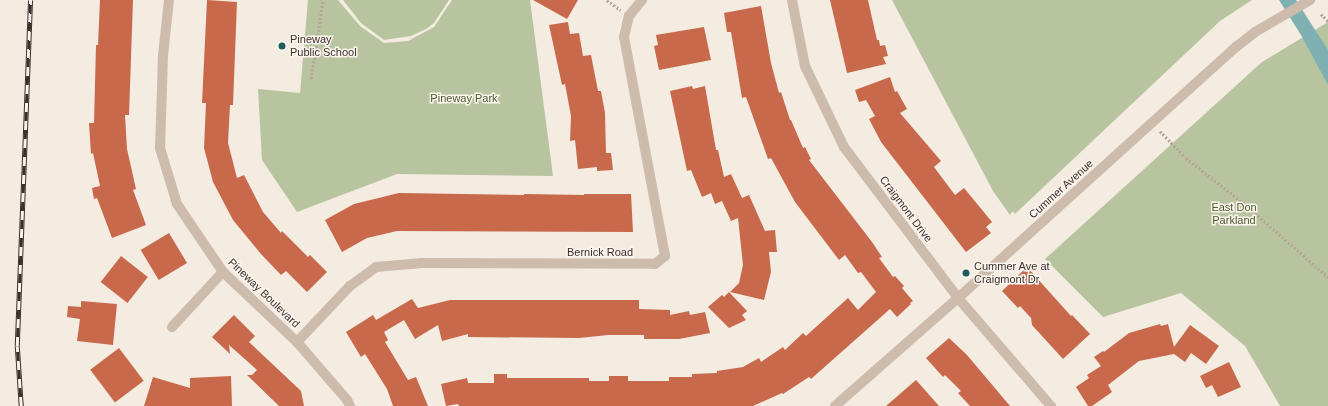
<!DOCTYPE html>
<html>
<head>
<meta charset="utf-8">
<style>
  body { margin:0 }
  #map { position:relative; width:1328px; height:406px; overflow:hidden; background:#f4ebe1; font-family:Arial,sans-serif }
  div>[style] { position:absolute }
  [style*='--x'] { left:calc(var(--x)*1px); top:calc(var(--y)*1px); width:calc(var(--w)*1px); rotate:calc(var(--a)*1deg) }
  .green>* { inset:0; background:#b8c4a0 }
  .water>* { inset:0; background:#7fb0b2 }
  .building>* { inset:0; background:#c8694b; transform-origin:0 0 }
  .path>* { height:2.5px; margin-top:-1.25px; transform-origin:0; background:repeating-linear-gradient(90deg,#b9a596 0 2px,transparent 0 4px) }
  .minor>* { height:10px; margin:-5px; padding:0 5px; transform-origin:5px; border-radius:5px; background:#cdbbac }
  .rail>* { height:4.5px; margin-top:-2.25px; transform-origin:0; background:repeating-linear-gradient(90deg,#fbf5ee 0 9px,#3b302b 0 18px); box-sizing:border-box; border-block:1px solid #3b302b }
  .dots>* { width:11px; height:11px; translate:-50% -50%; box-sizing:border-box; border:2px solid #fbf5ee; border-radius:50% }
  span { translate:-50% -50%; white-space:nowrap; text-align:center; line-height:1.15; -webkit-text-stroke:3px #fbf5ee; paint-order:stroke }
  .poi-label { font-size:11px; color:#3b302b }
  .left { translate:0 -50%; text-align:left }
  .park-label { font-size:11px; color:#4a5a2e }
  .street-label { font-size:11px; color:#3b302b }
</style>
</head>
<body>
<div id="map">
  <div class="green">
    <div style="clip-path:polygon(308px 0,338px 0,360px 26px,384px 43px,408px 41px,434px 27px,452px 0,530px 0,553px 176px,397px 174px,297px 212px,262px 160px,258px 89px,300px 93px)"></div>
    <div style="clip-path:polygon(343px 0,449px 0,434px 23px,426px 29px,411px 36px,384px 40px,361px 23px)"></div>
    <div style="clip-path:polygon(892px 0,1252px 0,1220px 21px,1015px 214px,1013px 211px,1010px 215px,993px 191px)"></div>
    <div style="clip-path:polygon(1328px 22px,1328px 406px,1280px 406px,1245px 346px,1181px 293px,1103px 317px,1045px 259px,1262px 62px)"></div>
  </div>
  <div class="water">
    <div style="clip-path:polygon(1279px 0,1296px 0,1328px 50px,1328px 85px,1301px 35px)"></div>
  </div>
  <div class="building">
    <div style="clip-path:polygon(100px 0,133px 0,129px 115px,125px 115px,127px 149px,136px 189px,133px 190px,146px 225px,112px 238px,97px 198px,94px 199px,92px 188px,100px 186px,93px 153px,91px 154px,89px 123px,94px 123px,96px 45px,98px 45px)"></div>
    <div style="clip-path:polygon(207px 0,237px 2px,233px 105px,230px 105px,228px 143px,237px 178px,244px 175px,263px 212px,281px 233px,282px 231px,308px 257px,310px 255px,327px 272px,307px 292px,286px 271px,281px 275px,261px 254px,233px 220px,213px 182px,204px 148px,206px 103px,202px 103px)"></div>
    <div style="clip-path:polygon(533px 0,578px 0,567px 19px)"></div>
    <div style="clip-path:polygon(830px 0,868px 0,877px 40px,879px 40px,880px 46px,885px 45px,888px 56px,883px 57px,886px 64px,847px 73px)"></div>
    <div style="clip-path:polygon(761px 6px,771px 63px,779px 93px,781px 92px,790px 120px,791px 120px,803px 148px,805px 147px,811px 159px,809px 160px,872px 242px,882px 257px,879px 258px,893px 277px,895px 276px,904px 286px,902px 288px,913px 301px,910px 303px,911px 304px,897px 317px,890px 309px,811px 379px,809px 377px,783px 394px,782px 393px,753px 406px,459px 406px,458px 404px,446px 406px,441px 384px,467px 378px,468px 383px,494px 383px,494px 374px,507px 374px,507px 378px,589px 378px,589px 381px,609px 381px,609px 376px,628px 376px,628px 381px,669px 381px,669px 377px,692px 377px,692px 374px,717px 373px,717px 371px,743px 367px,759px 358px,761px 362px,783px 347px,785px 350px,803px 333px,806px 336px,848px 298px,858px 310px,876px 292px,861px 272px,858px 273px,845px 255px,839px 260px,795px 202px,771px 158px,768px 159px,746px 97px,742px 98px,731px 32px,727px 32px,724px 13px)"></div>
    <div style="clip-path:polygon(568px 22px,570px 34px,579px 33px,583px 56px,591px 55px,598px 91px,601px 91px,605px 113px,606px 153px,611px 153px,613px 170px,597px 171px,597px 167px,578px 169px,575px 140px,570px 141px,571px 116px,565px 84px,562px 85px,549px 25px)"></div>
    <div style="clip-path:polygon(704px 27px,711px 60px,659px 70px,654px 46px,658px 45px,656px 35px)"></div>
    <div style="clip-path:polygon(890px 77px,895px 92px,897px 91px,907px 109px,900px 113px,941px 161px,934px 167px,955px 195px,964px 188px,992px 222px,986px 227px,991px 233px,966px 252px,881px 142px,869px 119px,875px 116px,866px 100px,859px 102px,855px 90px)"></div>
    <div style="clip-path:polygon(692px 86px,693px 89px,705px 86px,716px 150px,718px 150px,724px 177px,731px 174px,742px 198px,749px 195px,765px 231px,775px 230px,777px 252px,769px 252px,771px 272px,764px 300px,730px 292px,739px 283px,743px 265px,738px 218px,731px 221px,722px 201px,715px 204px,711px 193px,702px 197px,691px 170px,687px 171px,670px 91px)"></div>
    <div style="clip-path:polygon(399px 193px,524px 195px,524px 194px,584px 195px,584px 194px,631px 194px,633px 232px,397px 231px,367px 238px,342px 252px,325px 220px,354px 204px)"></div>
    <div style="left:169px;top:233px;width:35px;height:33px;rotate:59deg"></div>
    <div style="left:121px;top:256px;width:34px;height:33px;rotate:38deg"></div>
    <div style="clip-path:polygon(1027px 267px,1071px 316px,1072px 315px,1090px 334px,1063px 359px,1032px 325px,1031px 318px,1020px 306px,1018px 308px,1002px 291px)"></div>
    <div style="clip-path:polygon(729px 292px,747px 311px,742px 315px,746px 320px,729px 328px,708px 307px,722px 295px,724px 297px)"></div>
    <div style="clip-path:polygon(412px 299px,418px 308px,450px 300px,639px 300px,639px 309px,670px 310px,670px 315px,689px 311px,690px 315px,705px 312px,710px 333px,679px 339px,644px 339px,644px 335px,608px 335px,579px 338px,468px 337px,468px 334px,442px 341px,438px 325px,415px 339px,404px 320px,384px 332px,388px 340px,385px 342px,408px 380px,416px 377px,428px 406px,393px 406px,387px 389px,365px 354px,361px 357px,346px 332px,373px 315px,376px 320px)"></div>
    <div style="clip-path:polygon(81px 301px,117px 304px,113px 345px,77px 341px,80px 319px,67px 317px,68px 306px,81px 307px)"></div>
    <div style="clip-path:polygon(234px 315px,255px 336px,249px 342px,301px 391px,304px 406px,279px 406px,247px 375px,252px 375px,257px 370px,229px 345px,230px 354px,212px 337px)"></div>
    <div style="clip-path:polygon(1160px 324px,1161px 326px,1168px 324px,1174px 347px,1190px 325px,1219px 346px,1206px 364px,1191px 353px,1185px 362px,1174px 354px,1139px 361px,1108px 385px,1112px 392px,1092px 406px,1088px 406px,1076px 387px,1089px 378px,1087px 375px,1101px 366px,1094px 357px,1103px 351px,1104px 352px,1129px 333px)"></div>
    <div style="clip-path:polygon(949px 338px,967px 355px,1010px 406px,970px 406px,958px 393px,961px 391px,945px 375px,943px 377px,926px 358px)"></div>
    <div style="left:119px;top:348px;width:41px;height:36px;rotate:53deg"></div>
    <div style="clip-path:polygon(1229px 362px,1241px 387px,1218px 397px,1212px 385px,1206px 388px,1200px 376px)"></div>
    <div style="clip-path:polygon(231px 376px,232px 406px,144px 406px,153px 377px,190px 388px,190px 378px)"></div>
    <div style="clip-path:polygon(916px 380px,939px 406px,886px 406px)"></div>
  </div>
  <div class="path">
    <div style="--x:607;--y:0;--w:17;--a:36"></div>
    <div style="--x:1321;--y:14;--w:10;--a:45"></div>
    <div style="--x:311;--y:79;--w:80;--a:-81.4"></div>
    <div style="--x:1160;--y:131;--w:37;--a:46"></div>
    <div style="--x:1186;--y:158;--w:76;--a:38.1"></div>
    <div style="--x:1246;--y:205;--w:109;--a:41.3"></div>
  </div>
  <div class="minor">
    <div style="--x:169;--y:0;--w:55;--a:96.2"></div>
    <div style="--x:163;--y:55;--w:93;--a:91.8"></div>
    <div style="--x:160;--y:148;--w:59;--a:73.1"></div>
    <div style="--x:177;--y:204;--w:82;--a:55.9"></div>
    <div style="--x:223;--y:272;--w:102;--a:43.4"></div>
    <div style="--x:297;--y:342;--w:77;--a:49.2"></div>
    <div style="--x:347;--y:400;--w:7;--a:63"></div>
    <div style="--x:792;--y:0;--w:67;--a:78.9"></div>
    <div style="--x:805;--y:66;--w:90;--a:64.3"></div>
    <div style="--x:844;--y:147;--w:189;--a:52.9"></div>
    <div style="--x:958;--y:298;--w:143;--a:49.3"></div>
    <div style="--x:172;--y:327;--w:75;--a:-47.2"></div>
    <div style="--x:297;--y:342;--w:77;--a:-46.6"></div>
    <div style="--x:350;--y:286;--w:32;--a:-36"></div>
    <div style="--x:376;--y:267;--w:46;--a:-5"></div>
    <div style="--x:422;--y:263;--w:233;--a:0.2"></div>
    <div style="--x:655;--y:264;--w:13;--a:-39"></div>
    <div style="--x:665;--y:256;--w:223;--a:-100.6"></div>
    <div style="--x:624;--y:37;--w:22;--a:-77"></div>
    <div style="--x:629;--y:16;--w:21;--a:-51"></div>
    <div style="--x:835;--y:406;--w:164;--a:-41.3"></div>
    <div style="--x:958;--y:298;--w:375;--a:-42.1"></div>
    <div style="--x:1236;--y:47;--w:24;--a:-38"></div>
    <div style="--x:1255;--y:32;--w:64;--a:-30.2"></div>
  </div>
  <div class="rail">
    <div style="--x:21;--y:406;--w:60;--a:-93.8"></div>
    <div style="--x:17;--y:346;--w:346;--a:-87.8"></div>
  </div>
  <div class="dots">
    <div style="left:282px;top:46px;background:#1f5a5e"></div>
    <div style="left:966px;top:273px;background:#1f5a5e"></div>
  </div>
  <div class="poi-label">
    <span class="left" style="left:290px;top:46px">Pineway<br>Public School</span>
    <span class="left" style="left:974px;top:273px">Cummer Ave at<br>Craigmont Dr</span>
  </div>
  <div class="park-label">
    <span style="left:464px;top:98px">Pineway Park</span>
    <span style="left:1234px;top:214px">East Don<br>Parkland</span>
  </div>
  <div class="street-label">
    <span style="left:1061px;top:189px;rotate:-42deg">Cummer Avenue</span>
    <span style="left:906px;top:209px;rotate:53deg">Craigmont Drive</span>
    <span style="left:600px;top:252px">Bernick Road</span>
    <span style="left:264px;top:293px;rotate:44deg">Pineway Boulevard</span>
  </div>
</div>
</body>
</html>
